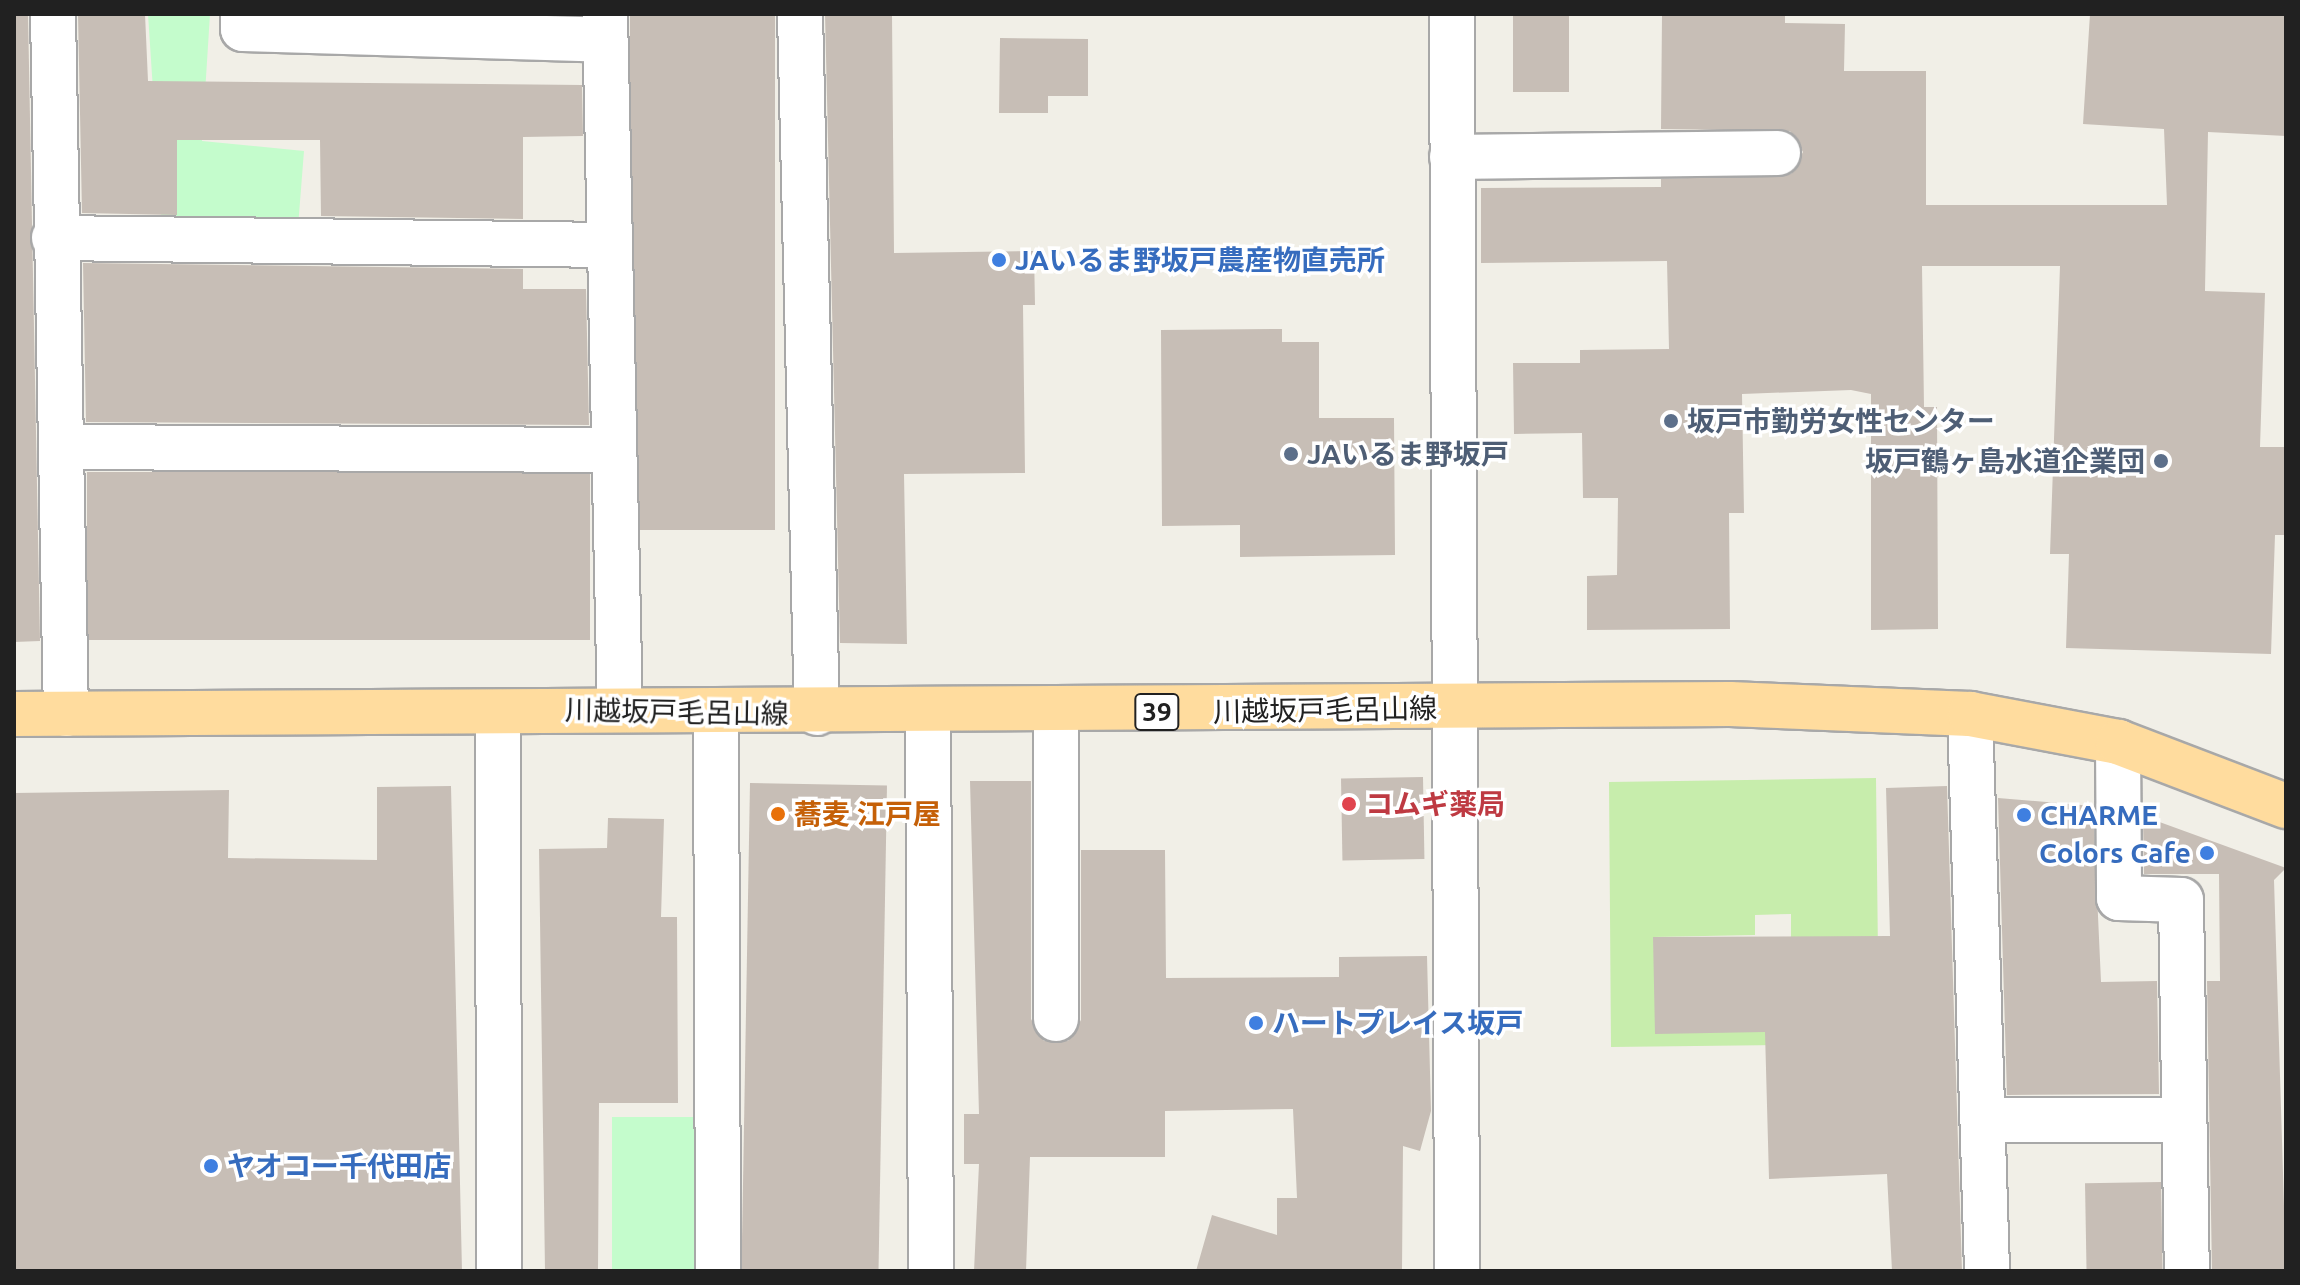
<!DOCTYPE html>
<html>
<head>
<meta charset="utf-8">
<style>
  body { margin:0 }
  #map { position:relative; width:2300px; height:1285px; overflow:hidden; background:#f1efe7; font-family:Ubuntu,"Noto Sans JP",sans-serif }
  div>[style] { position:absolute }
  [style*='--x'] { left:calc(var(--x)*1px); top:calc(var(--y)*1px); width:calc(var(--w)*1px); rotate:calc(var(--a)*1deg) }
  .grass>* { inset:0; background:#c7edac }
  .park>* { inset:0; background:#c4fccc; transform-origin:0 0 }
  .building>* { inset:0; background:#c7beb6; transform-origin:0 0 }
  .roads { filter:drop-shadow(2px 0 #a8a8a8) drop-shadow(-2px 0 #a8a8a8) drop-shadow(0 2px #a8a8a8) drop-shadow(0 -2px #a8a8a8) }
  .minor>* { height:44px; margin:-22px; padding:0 22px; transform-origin:22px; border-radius:22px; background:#fff }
  .major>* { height:44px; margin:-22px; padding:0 22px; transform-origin:22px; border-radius:22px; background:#ffdc9e }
  .dots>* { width:22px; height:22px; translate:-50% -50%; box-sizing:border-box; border:4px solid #fff; border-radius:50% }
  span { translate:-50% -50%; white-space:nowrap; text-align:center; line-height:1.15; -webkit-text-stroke:7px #fff; paint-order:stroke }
  .shield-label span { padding:2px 6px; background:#fff; border:2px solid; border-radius:6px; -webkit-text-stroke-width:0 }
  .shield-label { font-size:26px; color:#212121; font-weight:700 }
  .shop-label { font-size:28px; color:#366cbe; font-weight:700 }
  .left { translate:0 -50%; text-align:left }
  .right { translate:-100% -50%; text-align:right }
  .service-label { font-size:28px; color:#4e5e75; font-weight:700 }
  .street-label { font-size:28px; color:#212121 }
  .health-label { font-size:28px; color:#be3a42; font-weight:700 }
  .food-label { font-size:28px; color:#c56008; font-weight:700 }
  .frame { position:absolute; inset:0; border:16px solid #212121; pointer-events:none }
</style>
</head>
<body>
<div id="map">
  <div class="grass">
    <div style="clip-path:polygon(evenodd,1876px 778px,1879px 1044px,1611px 1047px,1609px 782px,1876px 778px,1791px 914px,1791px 937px,1653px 937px,1755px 935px,1755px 915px,1791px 914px)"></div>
  </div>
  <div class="park">
    <div style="clip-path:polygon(148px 14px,210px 14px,202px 141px,304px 151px,298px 227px,162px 228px)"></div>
    <div style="left:612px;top:1117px;width:82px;height:154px"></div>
  </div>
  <div class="building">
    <div style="clip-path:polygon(14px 14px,28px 14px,40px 641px,14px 642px)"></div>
    <div style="clip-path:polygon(78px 14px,145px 14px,148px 81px,582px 85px,583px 136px,523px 137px,523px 219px,321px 216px,320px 140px,177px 140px,177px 215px,82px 213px)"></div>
    <div style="left:630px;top:14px;width:145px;height:516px"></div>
    <div style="clip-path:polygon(825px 14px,892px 14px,894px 253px,1034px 251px,1035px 305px,1023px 305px,1025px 473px,904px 474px,907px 644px,840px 643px)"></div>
    <div style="left:1513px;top:14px;width:56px;height:78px"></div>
    <div style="clip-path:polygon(1662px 14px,1785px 14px,1785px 23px,1845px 24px,1844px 71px,1926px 71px,1926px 205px,2167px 205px,2164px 129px,2083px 124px,2090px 14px,2286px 14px,2286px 136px,2208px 132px,2205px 291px,2265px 293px,2260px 447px,2286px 447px,2286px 535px,2275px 535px,2271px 654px,2066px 648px,2069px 554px,2050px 554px,2060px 266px,1922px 266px,1924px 407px,1937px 407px,1938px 629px,1871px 630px,1871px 394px,1851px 390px,1742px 394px,1744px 513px,1729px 513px,1730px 629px,1587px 630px,1587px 576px,1617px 575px,1618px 498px,1583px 498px,1582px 433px,1514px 434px,1513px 363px,1580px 363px,1580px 350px,1669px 349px,1667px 261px,1481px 263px,1481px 188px,1661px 187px,1661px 179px,1791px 174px,1803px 152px,1790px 131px,1661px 129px)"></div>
    <div style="clip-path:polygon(1000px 38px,1088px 39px,1088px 96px,1048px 96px,1048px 113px,999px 113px)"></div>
    <div style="clip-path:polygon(83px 263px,523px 269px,523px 289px,586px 289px,589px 425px,86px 422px)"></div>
    <div style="clip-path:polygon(1282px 329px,1282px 342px,1319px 342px,1319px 418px,1394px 418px,1395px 555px,1240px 557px,1240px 525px,1162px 526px,1161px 330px)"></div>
    <div style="left:87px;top:472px;width:503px;height:168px"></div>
    <div style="left:1423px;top:777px;width:82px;height:82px;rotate:89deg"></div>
    <div style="clip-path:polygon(970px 781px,1031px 781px,1031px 1019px,1044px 1041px,1068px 1041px,1081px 1020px,1081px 850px,1165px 850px,1166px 978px,1339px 977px,1339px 957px,1427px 956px,1431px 1111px,1420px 1151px,1403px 1146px,1402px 1271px,1196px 1271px,1212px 1215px,1277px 1235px,1277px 1198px,1297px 1198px,1293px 1109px,1165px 1111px,1165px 1157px,1030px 1157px,1026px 1271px,974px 1271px,979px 1164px,964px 1164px,964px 1114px,979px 1114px)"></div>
    <div style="left:750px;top:783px;width:137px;height:488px;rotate:1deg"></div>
    <div style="clip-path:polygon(451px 786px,462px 1271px,14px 1271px,14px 793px,229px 790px,228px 858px,377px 860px,377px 787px)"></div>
    <div style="clip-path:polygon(1947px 786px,1962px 1271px,1892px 1271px,1887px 1174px,1769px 1179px,1765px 1032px,1655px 1034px,1653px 937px,1890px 936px,1886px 788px)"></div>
    <div style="clip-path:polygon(1998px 798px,2093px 806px,2101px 982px,2157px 981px,2159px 1094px,2007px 1095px)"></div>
    <div style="clip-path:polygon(2143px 816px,2286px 868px,2274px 880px,2286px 1271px,2212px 1271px,2207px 981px,2220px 981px,2219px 874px,2144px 874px)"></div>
    <div style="clip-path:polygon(608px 818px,664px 819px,661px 917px,677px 917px,678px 1103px,599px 1103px,598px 1271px,545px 1271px,539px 849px,607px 848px)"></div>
    <div style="left:2161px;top:1182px;width:89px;height:76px;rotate:89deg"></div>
  </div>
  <div class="roads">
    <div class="minor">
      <div style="--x:53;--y:14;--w:700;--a:88.94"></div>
      <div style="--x:243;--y:14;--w:15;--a:90"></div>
      <div style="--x:243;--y:29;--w:362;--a:1.7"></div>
      <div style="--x:605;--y:14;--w:696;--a:88.77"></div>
      <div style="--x:800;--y:14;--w:699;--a:88.61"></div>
      <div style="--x:1452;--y:14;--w:1257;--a:89.77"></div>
      <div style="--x:1452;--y:157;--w:326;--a:-0.7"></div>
      <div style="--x:54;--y:238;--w:554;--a:0.72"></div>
      <div style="--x:61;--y:447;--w:553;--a:0.31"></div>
      <div style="--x:498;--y:712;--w:559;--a:89.9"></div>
      <div style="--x:716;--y:713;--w:558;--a:89.79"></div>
      <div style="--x:928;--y:713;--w:558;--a:89.69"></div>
      <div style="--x:1056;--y:713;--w:306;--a:90"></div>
      <div style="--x:1970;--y:714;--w:557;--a:88.25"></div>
      <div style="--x:2118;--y:742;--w:156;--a:89.6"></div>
      <div style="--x:2119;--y:898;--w:62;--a:1.8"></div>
      <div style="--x:2181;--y:900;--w:371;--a:89.1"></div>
      <div style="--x:1987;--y:1120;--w:197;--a:0"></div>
    </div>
    <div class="major">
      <div style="--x:14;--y:714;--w:1716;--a:-0.33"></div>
      <div style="--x:1730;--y:704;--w:240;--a:2.4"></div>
      <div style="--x:1970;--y:714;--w:151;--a:10.7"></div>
      <div style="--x:2118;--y:742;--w:180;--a:20.9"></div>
    </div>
  </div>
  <div class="dots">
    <div style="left:999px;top:260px;background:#3f7fe0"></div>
    <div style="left:1671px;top:421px;background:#5c6f8a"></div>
    <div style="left:1291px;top:454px;background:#5c6f8a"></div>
    <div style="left:2161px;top:461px;background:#5c6f8a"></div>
    <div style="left:1349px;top:804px;background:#e0444e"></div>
    <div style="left:778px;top:814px;background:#e8710a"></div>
    <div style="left:2024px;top:815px;background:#3f7fe0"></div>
    <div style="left:2207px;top:853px;background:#3f7fe0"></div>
    <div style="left:1256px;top:1023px;background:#3f7fe0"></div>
    <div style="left:211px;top:1166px;background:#3f7fe0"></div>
  </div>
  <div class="shield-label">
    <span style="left:1157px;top:712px">39</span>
  </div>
  <div class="shop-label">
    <span class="left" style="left:1015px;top:260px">JAいるま野坂戸農産物直売所</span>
    <span class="left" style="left:2040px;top:815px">CHARME</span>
    <span class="right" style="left:2191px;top:853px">Colors Cafe</span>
    <span class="left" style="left:1272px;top:1023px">ハートプレイス坂戸</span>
    <span class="left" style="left:227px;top:1166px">ヤオコー千代田店</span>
  </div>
  <div class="service-label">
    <span class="left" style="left:1687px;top:421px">坂戸市勤労女性センター</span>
    <span class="left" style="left:1307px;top:454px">JAいるま野坂戸</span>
    <span class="right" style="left:2145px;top:461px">坂戸鶴ヶ島水道企業団</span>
  </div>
  <div class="street-label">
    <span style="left:1325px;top:710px;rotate:-1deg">川越坂戸毛呂山線</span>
    <span style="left:677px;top:712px;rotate:1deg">川越坂戸毛呂山線</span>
  </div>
  <div class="health-label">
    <span class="left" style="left:1365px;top:804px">コムギ薬局</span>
  </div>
  <div class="food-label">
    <span class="left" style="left:794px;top:814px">蕎麦 江戸屋</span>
  </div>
  <div class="frame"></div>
</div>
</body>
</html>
